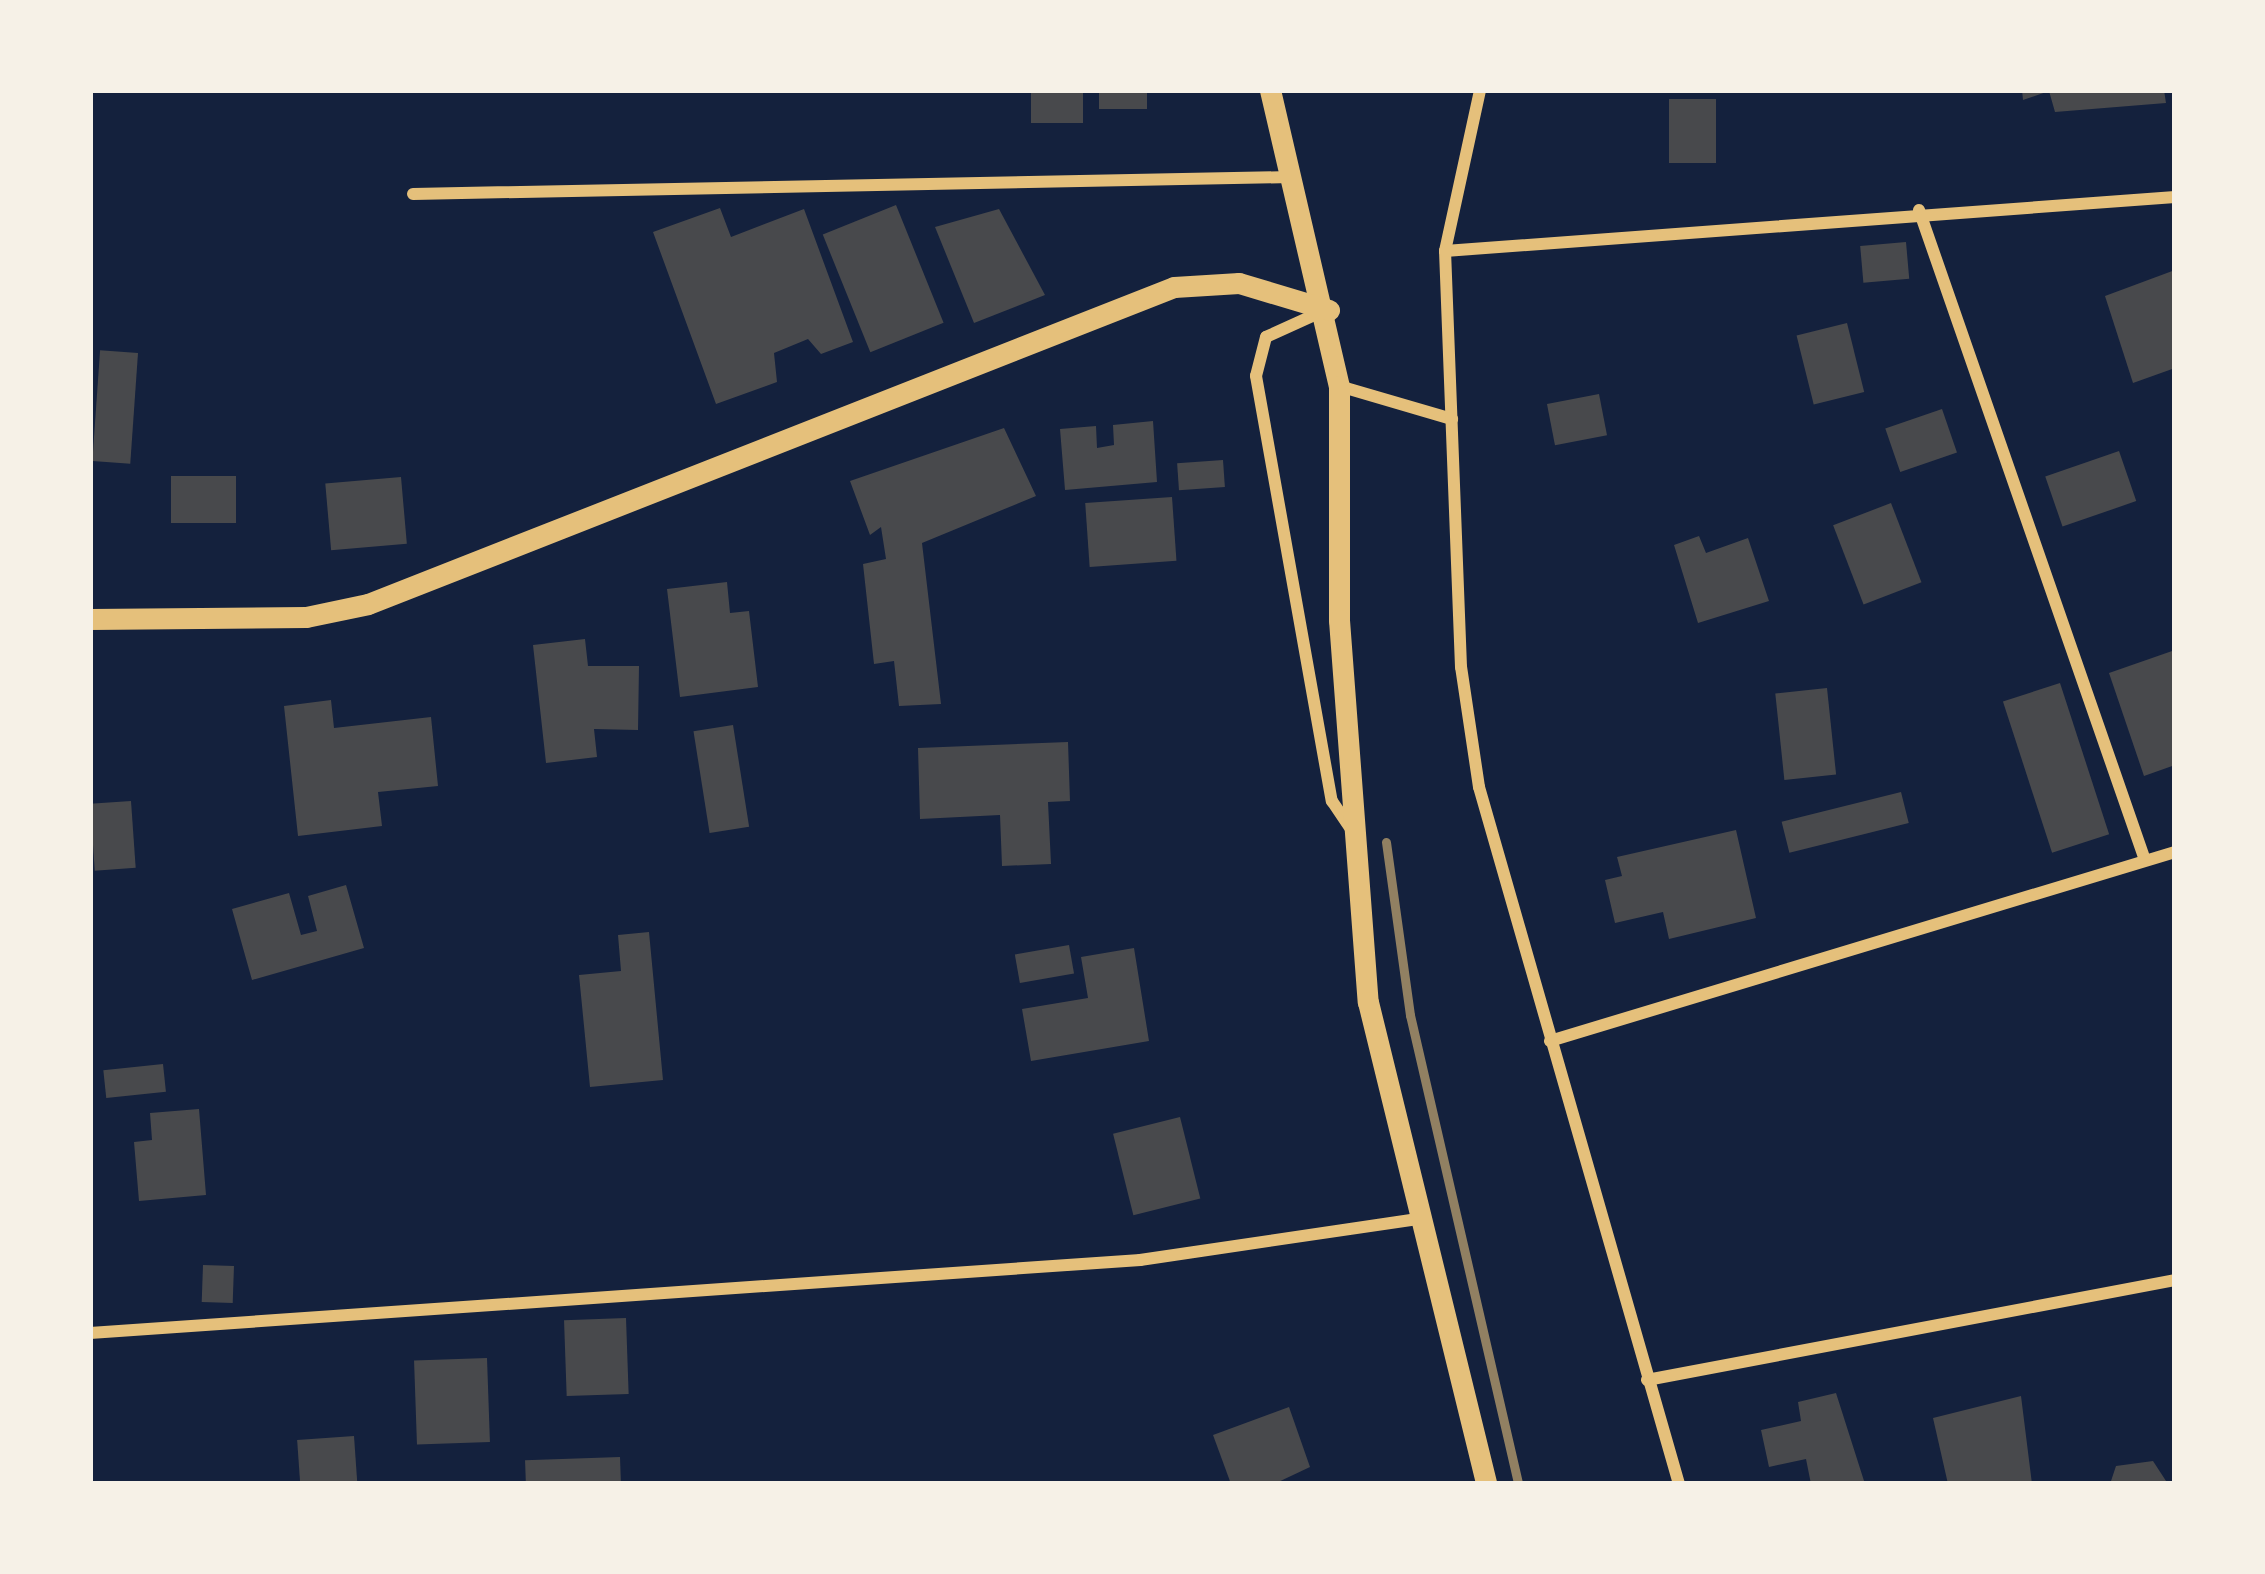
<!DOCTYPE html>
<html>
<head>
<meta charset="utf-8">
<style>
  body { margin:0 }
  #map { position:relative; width:2265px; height:1574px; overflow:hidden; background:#14213d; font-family:Helvetica,sans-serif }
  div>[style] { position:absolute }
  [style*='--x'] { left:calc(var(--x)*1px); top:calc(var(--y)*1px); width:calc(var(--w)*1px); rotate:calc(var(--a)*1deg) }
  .building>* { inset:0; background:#48494c; transform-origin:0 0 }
  .minor>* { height:12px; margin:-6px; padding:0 6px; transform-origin:6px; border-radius:6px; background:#e5c07b }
  .tertiary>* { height:21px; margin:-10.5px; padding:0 10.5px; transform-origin:10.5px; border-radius:10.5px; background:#e5c07b }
  .rail>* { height:9px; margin:-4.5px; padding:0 4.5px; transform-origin:4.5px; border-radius:4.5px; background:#918062 }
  span { translate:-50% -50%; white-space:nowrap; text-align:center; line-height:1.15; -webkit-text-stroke:9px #f6f1e7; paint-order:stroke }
  .frame { position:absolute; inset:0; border:93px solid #f6f1e7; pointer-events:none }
</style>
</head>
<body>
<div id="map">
  <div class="building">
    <div style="left:1031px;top:90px;width:52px;height:33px"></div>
    <div style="left:1099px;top:90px;width:48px;height:19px"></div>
    <div style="clip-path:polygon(2022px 90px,2164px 90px,2166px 103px,2055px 112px,2049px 91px,2023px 100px)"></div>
    <div style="left:1669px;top:99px;width:47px;height:64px"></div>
    <div style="left:896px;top:205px;width:127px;height:79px;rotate:68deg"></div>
    <div style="clip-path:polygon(720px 208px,731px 237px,804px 209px,853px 342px,821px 354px,808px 339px,774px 353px,777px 382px,716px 404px,653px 232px)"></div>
    <div style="clip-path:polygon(999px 209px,1045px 295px,974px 323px,935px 227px)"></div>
    <div style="left:1906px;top:242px;width:37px;height:46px;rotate:85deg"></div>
    <div style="clip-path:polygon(2175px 270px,2175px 368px,2133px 383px,2105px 296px)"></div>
    <div style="left:1847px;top:323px;width:71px;height:52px;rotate:76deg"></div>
    <div style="left:138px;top:353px;width:111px;height:38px;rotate:94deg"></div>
    <div style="left:1599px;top:394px;width:42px;height:53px;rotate:79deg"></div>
    <div style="left:1942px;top:409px;width:46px;height:60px;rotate:71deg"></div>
    <div style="clip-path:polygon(1153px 421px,1157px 482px,1065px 490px,1060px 429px,1096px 426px,1097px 448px,1114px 445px,1113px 425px)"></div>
    <div style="clip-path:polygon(1004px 428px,1036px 496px,922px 543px,941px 704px,899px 706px,894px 661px,874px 664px,863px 564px,886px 559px,881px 527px,870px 535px,850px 481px)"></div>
    <div style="left:2119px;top:451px;width:53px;height:78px;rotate:71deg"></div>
    <div style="left:1223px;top:460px;width:27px;height:46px;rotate:86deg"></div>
    <div style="left:171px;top:476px;width:65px;height:47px"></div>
    <div style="left:401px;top:477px;width:67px;height:76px;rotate:85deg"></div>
    <div style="left:1172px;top:497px;width:64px;height:87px;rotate:86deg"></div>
    <div style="left:1891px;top:503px;width:85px;height:62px;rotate:69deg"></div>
    <div style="clip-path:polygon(1699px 536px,1706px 553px,1748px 538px,1769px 601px,1698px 623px,1674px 545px)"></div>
    <div style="clip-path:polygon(727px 582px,730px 613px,749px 611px,758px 687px,680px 697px,667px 589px)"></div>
    <div style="clip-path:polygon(585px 639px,588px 666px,639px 666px,638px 730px,594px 729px,597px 757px,546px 763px,533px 645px)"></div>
    <div style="clip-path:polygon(2175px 650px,2175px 765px,2144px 776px,2109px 673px)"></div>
    <div style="left:2060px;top:683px;width:159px;height:60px;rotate:72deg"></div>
    <div style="left:1827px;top:688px;width:87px;height:52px;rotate:84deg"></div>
    <div style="clip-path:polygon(331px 700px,334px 728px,431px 717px,438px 786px,378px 792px,382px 826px,298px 836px,284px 706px)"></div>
    <div style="left:733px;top:725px;width:103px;height:40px;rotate:81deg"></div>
    <div style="clip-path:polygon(1068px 742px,1070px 801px,1048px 802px,1051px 864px,1002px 866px,1000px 815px,920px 819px,918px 748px)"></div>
    <div style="left:1901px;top:792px;width:32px;height:123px;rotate:76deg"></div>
    <div style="left:131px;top:801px;width:67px;height:41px;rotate:86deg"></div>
    <div style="clip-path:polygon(1736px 830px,1756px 918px,1669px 939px,1663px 912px,1615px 923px,1605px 880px,1622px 876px,1617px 857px)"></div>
    <div style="clip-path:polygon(346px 885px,364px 948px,252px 980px,232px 909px,289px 893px,301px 935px,317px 931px,308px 896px)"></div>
    <div style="clip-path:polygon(649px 932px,663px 1080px,590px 1087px,579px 975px,621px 971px,618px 935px)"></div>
    <div style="left:1069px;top:945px;width:29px;height:55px;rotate:80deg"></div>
    <div style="clip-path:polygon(1134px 948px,1149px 1041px,1031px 1061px,1022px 1009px,1088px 998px,1081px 957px)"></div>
    <div style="left:163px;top:1064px;width:28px;height:60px;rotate:84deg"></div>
    <div style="clip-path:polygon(199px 1109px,206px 1195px,139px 1201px,134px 1142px,152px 1140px,150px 1113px)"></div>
    <div style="left:1180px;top:1117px;width:84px;height:69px;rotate:76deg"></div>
    <div style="left:203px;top:1265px;width:31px;height:37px;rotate:2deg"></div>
    <div style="left:626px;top:1318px;width:76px;height:62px;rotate:88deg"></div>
    <div style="left:487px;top:1358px;width:84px;height:73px;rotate:88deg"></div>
    <div style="clip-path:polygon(1836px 1393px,1865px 1484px,1811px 1484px,1806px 1459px,1769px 1467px,1761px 1430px,1801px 1421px,1798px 1402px)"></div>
    <div style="clip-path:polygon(2021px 1396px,2032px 1484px,1948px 1484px,1933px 1418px)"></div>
    <div style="clip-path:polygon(1289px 1407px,1310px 1467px,1274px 1484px,1231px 1484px,1213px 1435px)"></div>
    <div style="left:354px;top:1436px;width:48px;height:57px;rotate:86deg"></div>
    <div style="left:620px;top:1457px;width:27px;height:95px;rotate:88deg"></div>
    <div style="clip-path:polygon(2153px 1461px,2168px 1484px,2110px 1484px,2116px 1466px)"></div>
  </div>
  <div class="minor">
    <div style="--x:413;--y:194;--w:878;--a:-1.11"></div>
    <div style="--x:1919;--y:210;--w:688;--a:70.83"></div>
    <div style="--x:1445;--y:251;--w:165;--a:-77.7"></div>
    <div style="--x:1321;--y:312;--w:60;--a:155.6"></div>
    <div style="--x:1266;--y:337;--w:40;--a:104.4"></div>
    <div style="--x:1256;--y:376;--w:432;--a:79.9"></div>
    <div style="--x:1332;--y:801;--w:37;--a:56"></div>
    <div style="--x:1339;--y:386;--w:118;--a:16.3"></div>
    <div style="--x:1550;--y:1041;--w:653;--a:-16.83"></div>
    <div style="--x:90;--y:1333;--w:1053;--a:-3.98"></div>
    <div style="--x:1140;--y:1260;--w:279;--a:-8.4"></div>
    <div style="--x:1647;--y:1380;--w:537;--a:-10.72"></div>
    <div style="--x:1679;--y:1484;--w:725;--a:-106.01"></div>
    <div style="--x:1479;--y:787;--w:121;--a:-98.5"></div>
    <div style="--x:1461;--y:667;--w:416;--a:-92.2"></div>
    <div style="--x:1445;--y:251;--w:732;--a:-4.23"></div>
  </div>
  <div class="tertiary">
    <div style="--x:1270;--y:90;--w:304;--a:76.9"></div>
    <div style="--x:1339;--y:386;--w:234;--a:90"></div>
    <div style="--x:1339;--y:620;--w:383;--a:85.7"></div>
    <div style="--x:1368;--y:1002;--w:496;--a:76.2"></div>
    <div style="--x:90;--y:619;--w:216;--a:-0.5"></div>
    <div style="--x:306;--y:617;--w:63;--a:-11.8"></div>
    <div style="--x:368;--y:604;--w:866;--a:-21.47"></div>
    <div style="--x:1174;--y:287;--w:65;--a:-3.5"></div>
    <div style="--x:1239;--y:283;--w:94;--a:16.7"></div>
  </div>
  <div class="rail">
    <div style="--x:1386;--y:842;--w:175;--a:82.1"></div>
    <div style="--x:1410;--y:1015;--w:481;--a:77"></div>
  </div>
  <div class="frame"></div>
</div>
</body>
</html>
